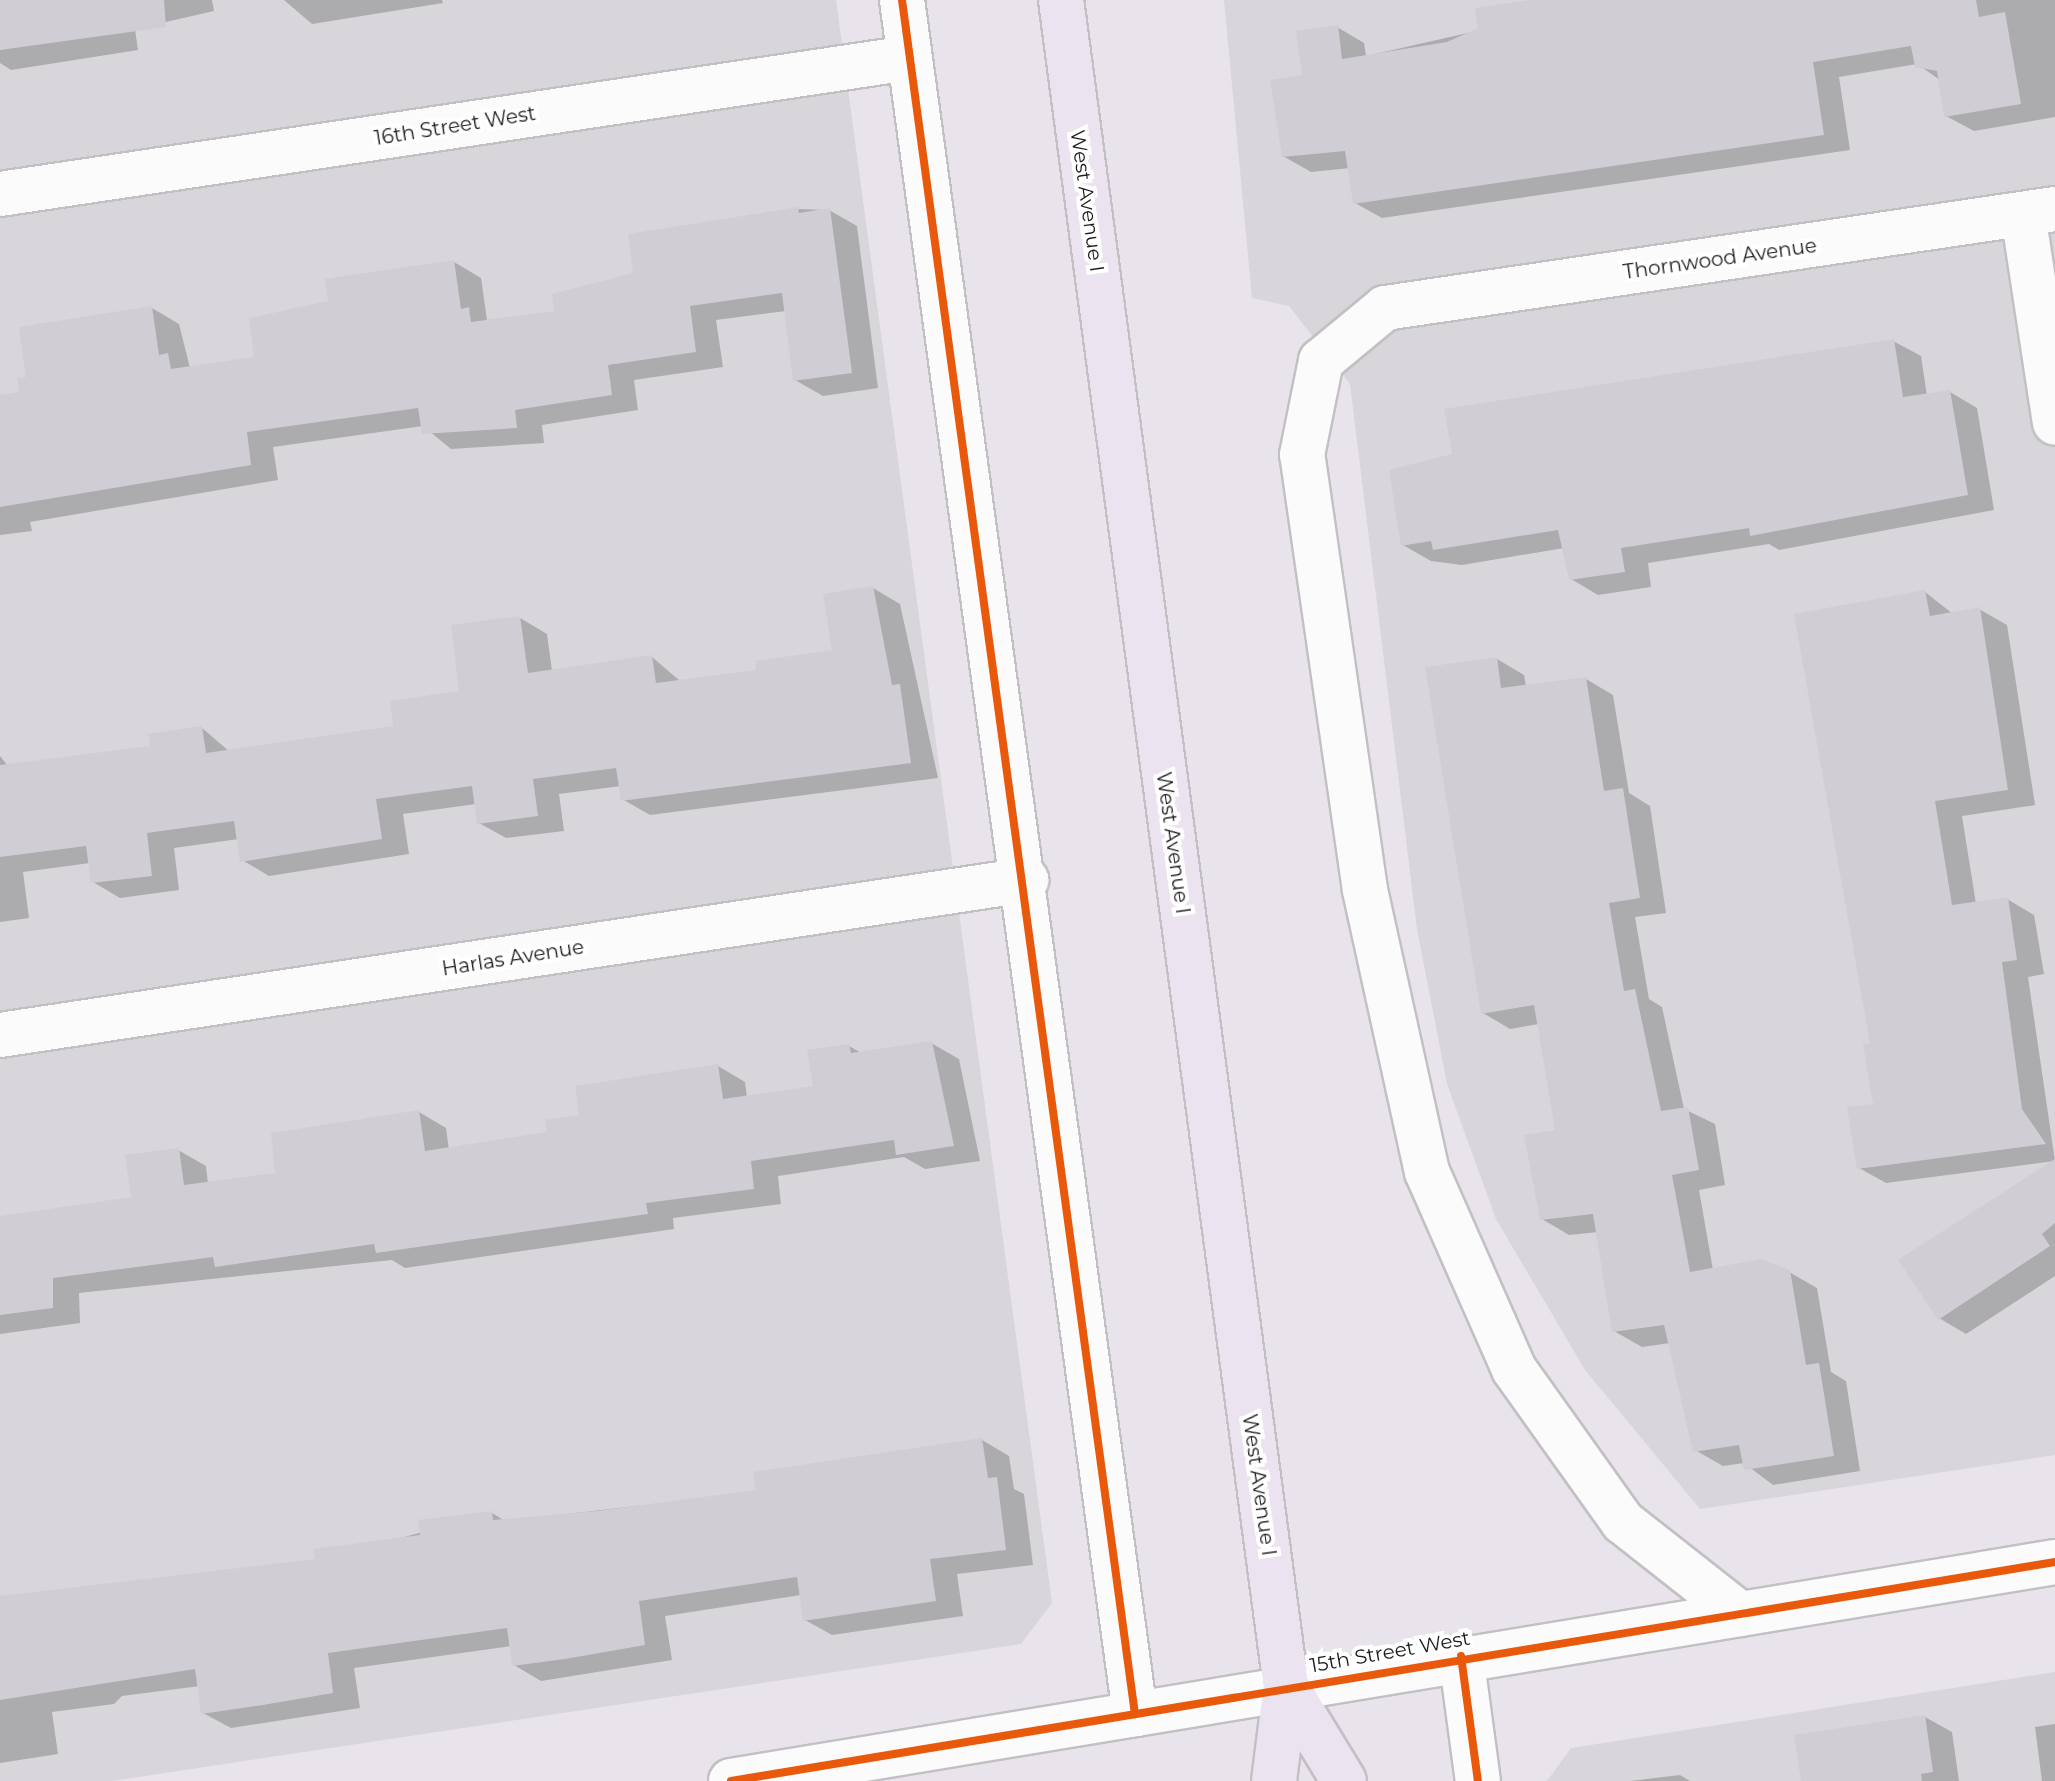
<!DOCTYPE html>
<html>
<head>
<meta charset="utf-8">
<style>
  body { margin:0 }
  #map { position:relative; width:2055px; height:1781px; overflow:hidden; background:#e9e4eb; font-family:Montserrat,sans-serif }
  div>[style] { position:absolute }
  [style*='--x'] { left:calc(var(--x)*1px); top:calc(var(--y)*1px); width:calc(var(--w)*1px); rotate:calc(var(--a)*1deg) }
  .residential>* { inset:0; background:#d8d6da }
  .shadow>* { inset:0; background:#0003 }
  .building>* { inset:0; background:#d0ced4 }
  .roads { filter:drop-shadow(2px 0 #c2c0c3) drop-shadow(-2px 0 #c2c0c3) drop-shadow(0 2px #c2c0c3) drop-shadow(0 -2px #c2c0c3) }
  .minor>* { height:44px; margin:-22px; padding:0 22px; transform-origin:22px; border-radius:22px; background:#fcfbfc }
  .tertiary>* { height:44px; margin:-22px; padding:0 22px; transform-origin:22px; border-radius:22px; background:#fcfbfc }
  .primary>* { height:44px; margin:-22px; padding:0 22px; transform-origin:22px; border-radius:22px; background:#ebe3f0 }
  .cycleway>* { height:8px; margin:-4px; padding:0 4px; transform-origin:4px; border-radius:4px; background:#e8590c }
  span { translate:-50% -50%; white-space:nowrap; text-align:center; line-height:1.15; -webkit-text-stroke:8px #fff; paint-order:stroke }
  .street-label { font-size:20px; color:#1c1c1c }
</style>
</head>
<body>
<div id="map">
  <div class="residential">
    <div style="clip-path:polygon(0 0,836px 0,1052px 1603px,1021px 1644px,112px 1781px,0 1781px)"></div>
    <div style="clip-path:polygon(1224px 0,2055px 0,2055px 1455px,1700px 1509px,1585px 1370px,1496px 1219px,1447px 1084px,1417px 929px,1350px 384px,1289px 306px,1252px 298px)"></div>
    <div style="clip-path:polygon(2055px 1672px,2055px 1781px,1547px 1781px,1571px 1748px)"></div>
  </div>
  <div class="shadow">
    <div style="clip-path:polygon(0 0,212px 0,214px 11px,135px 29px,138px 50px,11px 70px,0 63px)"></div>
    <div style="clip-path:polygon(284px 0,442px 0,443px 3px,312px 24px)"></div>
    <div style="clip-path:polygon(1614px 0,2055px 0,2055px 117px,1974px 131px,1946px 116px,1940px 80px,1917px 64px,1839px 77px,1850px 150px,1382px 218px,1355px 203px,1350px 168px,1311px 172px,1283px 156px,1304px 77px,1337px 27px,1364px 43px,1366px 56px)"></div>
    <div style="clip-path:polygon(797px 209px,829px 210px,857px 226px,878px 388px,823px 396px,795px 380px,786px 311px,716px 320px,723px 367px,634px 380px,638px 410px,542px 425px,544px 443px,451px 449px,423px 426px,273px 447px,278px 480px,30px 522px,32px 531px,0 535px,0 397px,22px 394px,28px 378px,152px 308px,179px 324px,190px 368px,256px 359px,330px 303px,454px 262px,481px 278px,487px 320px,557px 312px)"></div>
    <div style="clip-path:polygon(1893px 341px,1921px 356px,1927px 396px,1950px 392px,1977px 408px,1994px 510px,1779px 550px,1769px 544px,1648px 563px,1651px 587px,1598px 595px,1571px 579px,1564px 548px,1462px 565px,1431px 561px,1403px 545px)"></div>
    <div style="clip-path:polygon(873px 588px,900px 604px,938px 778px,650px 815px,622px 799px,621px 786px,559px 794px,564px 831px,506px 838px,479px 823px,476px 804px,403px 814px,409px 854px,269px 876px,242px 860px,239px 839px,174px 848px,179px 890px,120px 898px,93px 882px,90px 863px,23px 872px,29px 918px,0 922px,0 756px,8px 766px,152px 748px,202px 728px,230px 752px,395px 727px,462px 693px,520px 618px,547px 634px,552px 671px,652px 657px,680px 681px,758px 671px,834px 652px)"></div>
    <div style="clip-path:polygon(1925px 592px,1953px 614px,1979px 609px,2007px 625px,2035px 805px,1962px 816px,1976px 904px,2007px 899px,2034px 915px,2044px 974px,2028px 977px,2055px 1161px,1886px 1183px,1859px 1168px,1875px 1105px,1872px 1045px)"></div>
    <div style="clip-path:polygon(1497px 659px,1524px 675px,1526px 687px,1586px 679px,1613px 695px,1629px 793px,1650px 806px,1666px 913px,1635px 917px,1649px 999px,1662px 1007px,1684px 1109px,1715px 1124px,1725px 1185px,1699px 1190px,1713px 1270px,1789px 1272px,1817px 1288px,1831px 1372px,1846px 1381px,1860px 1471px,1773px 1485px,1744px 1463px,1723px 1466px,1695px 1450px,1670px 1343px,1642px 1347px,1614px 1331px,1598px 1232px,1569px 1235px,1542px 1219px,1557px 1131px,1539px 1024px,1510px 1029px,1483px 1013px)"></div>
    <div style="clip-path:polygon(931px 1043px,959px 1059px,980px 1161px,925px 1169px,904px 1157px,778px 1176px,781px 1204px,673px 1218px,674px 1229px,405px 1268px,392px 1260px,79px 1293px,80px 1323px,0 1334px,0 1218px,133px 1198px,178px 1150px,206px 1166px,208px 1184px,278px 1175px,419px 1112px,446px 1128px,449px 1150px,549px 1133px,718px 1066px,745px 1082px,747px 1098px,815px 1088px,849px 1046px,863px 1054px)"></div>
    <div style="clip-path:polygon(2055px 1162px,2055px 1276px,1966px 1334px,1939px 1318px)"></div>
    <div style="clip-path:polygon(982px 1440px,1009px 1456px,1014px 1489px,1024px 1494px,1033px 1565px,957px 1574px,963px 1616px,832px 1635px,805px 1620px,801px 1595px,665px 1616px,672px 1660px,541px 1681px,514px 1665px,511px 1646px,354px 1668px,360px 1708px,231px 1728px,203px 1713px,200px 1686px,122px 1696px,114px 1704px,52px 1712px,58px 1754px,0 1763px,0 1598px,317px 1561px,492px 1513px,505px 1521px,758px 1492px)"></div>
    <div style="clip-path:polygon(1925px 1717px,1952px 1732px,1959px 1781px,1803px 1781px)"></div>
    <div style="clip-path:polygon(2055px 1724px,2055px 1781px,2042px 1781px,2035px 1727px)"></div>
    <div style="clip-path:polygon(1680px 1775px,1690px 1781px,1630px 1781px)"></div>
  </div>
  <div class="building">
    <div style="clip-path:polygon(0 0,164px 0,166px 27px,0 50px)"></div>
    <div style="clip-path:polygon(1529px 0,1976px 0,1979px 17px,2005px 12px,2021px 104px,1944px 117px,1937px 71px,1915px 67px,1911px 46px,1813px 62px,1824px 135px,1353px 204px,1345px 151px,1282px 157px,1270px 80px,1302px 75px,1296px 31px,1338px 25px,1342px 59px,1447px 42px,1478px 28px,1475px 8px)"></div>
    <div style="clip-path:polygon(798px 207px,799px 213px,830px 208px,852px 373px,793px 381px,782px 293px,690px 306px,696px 352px,608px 365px,612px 395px,515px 410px,517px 428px,422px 434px,418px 408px,247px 432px,251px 465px,0 507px,0 395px,19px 392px,17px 378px,26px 377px,19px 327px,152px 306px,159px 355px,168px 353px,171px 369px,254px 357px,249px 318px,328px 301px,325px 279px,454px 260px,461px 309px,469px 307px,471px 322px,554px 311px,552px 294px,633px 273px,628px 234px)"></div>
    <div style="clip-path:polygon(1894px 339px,1903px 397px,1950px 390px,1968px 495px,1750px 536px,1749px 528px,1621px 548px,1625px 572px,1569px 580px,1558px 530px,1433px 550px,1431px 541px,1401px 546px,1389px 470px,1452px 454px,1444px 409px)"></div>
    <div style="clip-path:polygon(873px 586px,892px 685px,900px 684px,911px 763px,621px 801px,616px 768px,533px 779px,538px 816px,477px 824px,472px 786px,376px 799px,382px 839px,240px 862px,234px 821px,147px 833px,152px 876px,91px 883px,86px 846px,0 857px,0 765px,150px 746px,148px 734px,202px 726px,206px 753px,393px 726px,390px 701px,459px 691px,451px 625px,520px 616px,528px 673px,652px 655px,656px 683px,756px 670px,755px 661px,832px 650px,823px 594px)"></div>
    <div style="clip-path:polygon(1925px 590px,1930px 616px,1980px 607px,2008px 790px,1935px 801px,1952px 905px,2008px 897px,2017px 960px,2002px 962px,2022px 1109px,2046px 1144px,1857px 1169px,1847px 1107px,1873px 1104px,1863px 1044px,1870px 1043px,1794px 614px)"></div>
    <div style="clip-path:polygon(1497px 657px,1501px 688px,1586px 677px,1604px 791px,1623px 788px,1640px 898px,1609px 903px,1624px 991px,1635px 989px,1661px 1111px,1688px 1107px,1699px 1170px,1672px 1175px,1690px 1272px,1761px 1259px,1790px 1270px,1806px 1365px,1819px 1363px,1834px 1456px,1744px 1470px,1739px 1445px,1693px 1452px,1664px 1325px,1612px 1332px,1593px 1214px,1540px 1220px,1524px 1135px,1555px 1130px,1534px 1005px,1481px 1014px,1425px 667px)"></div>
    <div style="clip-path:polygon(932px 1041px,954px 1146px,896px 1155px,894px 1140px,751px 1161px,754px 1189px,646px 1203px,648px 1214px,376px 1253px,374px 1244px,215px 1267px,213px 1257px,53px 1278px,53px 1308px,0 1315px,0 1216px,131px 1197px,125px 1155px,179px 1148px,184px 1185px,275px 1173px,271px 1133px,419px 1110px,425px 1151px,547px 1132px,545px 1120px,579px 1115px,575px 1086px,718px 1064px,723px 1099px,813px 1086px,807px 1050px,849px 1044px,851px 1053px)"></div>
    <div style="clip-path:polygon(2055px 1159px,2055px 1223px,2042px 1234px,2050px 1246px,1938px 1320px,1898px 1260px)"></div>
    <div style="clip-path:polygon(982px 1438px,988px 1478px,997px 1477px,1006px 1550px,930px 1559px,936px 1601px,803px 1621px,797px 1577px,639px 1601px,645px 1645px,565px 1659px,512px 1666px,507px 1628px,328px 1653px,333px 1693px,263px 1705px,201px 1714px,195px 1669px,0 1700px,0 1596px,315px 1559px,313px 1549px,420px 1535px,418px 1520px,492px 1511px,493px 1520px,597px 1511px,756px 1490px,753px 1472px)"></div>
    <div style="clip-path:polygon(1925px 1715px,1933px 1772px,1921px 1774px,1922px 1781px,1801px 1781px,1794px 1735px)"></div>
  </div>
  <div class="roads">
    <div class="minor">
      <div style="--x:902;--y:0;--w:1730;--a:82.26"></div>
      <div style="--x:0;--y:194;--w:919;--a:-8.51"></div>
      <div style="--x:2023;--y:214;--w:211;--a:81.3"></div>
      <div style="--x:0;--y:1035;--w:1038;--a:-8.59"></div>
      <div style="--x:1740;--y:1614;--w:149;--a:-141.8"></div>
      <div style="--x:1623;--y:1522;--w:188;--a:-125.5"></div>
      <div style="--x:1514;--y:1369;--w:215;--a:-113.8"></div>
      <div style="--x:1427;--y:1172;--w:289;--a:-102.4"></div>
      <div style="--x:1365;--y:890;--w:440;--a:-98.2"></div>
      <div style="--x:1302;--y:455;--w:96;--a:-78.6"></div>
      <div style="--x:1321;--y:361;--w:83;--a:-39.6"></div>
      <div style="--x:1385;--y:308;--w:677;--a:-8.41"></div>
      <div style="--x:1461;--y:1656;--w:126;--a:82.3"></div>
    </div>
    <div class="tertiary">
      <div style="--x:731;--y:1781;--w:1342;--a:-9.39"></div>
    </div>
    <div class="primary">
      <div style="--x:1061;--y:0;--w:1701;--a:82.4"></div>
      <div style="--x:1286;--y:1686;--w:96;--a:97.2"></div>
      <div style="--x:1286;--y:1686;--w:111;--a:58.6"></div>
    </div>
  </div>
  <div class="cycleway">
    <div style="--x:902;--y:0;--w:1730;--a:82.26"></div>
    <div style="--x:1461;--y:1656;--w:126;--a:82.3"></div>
    <div style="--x:731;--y:1781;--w:1342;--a:-9.39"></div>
  </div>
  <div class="street-label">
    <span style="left:455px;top:126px;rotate:-9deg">16th Street West</span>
    <span style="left:1087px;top:201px;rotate:82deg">West Avenue I</span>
    <span style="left:1720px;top:259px;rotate:-8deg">Thornwood Avenue</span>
    <span style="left:1173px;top:843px;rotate:82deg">West Avenue I</span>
    <span style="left:513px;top:958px;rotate:-9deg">Harlas Avenue</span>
    <span style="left:1259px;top:1485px;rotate:82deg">West Avenue I</span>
    <span style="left:1390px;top:1652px;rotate:-10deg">15th Street West</span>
  </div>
</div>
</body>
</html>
